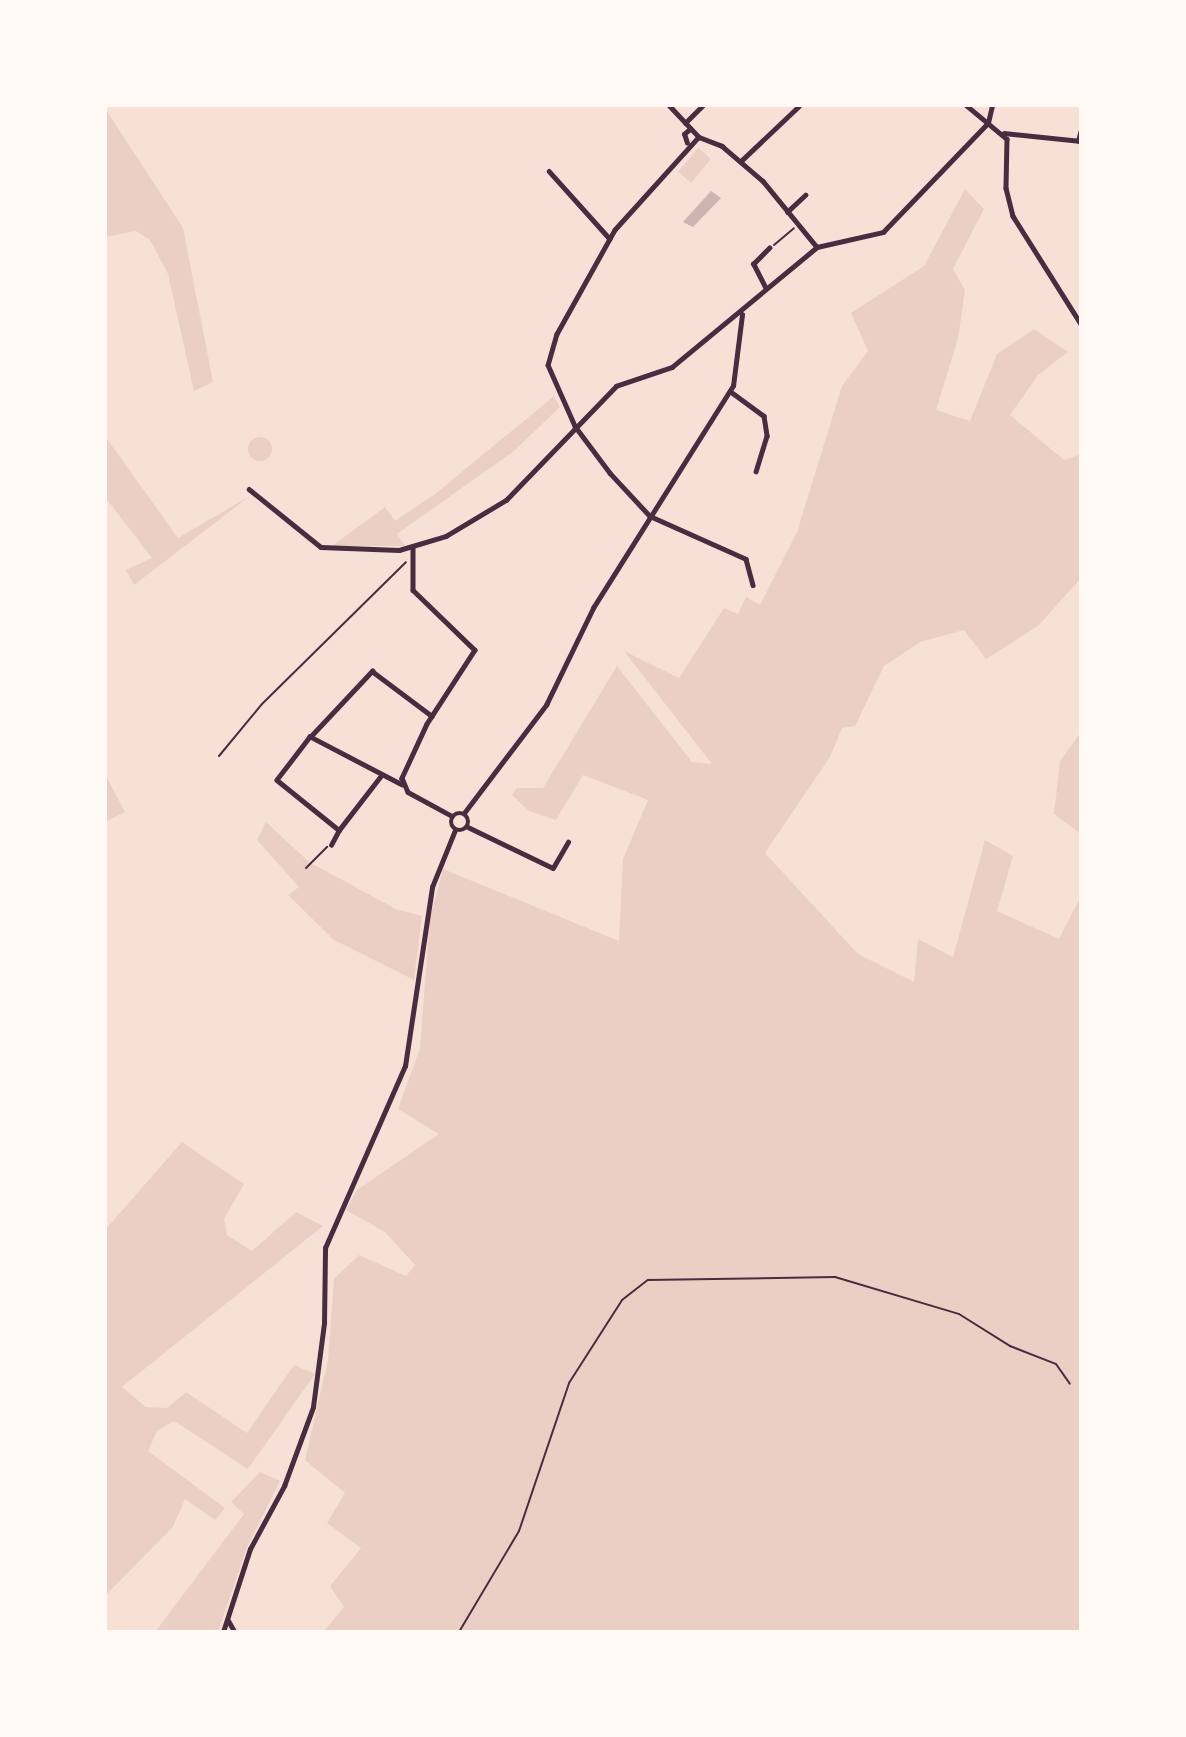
<!DOCTYPE html>
<html>
<head>
<meta charset="utf-8">
<style>
  body { margin:0 }
  #map { position:relative; width:1186px; height:1737px; overflow:hidden; background:#f7e1d7; font-family:"Space Grotesk",sans-serif }
  div>[style] { position:absolute }
  [style*='--x'] { left:calc(var(--x)*1px); top:calc(var(--y)*1px); width:calc(var(--w)*1px); rotate:calc(var(--a)*1deg) }
  .green>* { inset:0; background:#ebcfc5; transform-origin:0 0 }
  .round { border-radius:50% }
  .building>* { inset:0; background:#ccb4b1 }
  .path>* { height:2px; margin:-1px; padding:0 1px; transform-origin:1px; border-radius:1px; background:#4a2c40 }
  .minor>* { height:4.5px; margin:-2.25px; padding:0 2.25px; transform-origin:2.25px; border-radius:2.25px; background:#4a2c40 }
  .minor>.ring { margin:-2.25px; padding:0; box-sizing:content-box; background:none; border:4.5px solid #4a2c40; border-radius:50% }
  span { translate:-50% -50%; white-space:nowrap; text-align:center; line-height:1.15; -webkit-text-stroke:7px #fffaf5; paint-order:stroke }
  .frame { position:absolute; inset:0; border:107px solid #fffaf5; pointer-events:none }
</style>
</head>
<body>
<div id="map">
  <div class="green">
    <div style="clip-path:polygon(105px 108px,183px 228px,213px 382px,194px 391px,168px 274px,150px 240px,136px 231px,105px 237px)"></div>
    <div style="left:698px;top:148px;width:17px;height:31px;rotate:40deg"></div>
    <div style="clip-path:polygon(965px 189px,984px 209px,953px 269px,965px 290px,958px 339px,936px 410px,970px 421px,997px 354px,1034px 329px,1068px 352px,1038px 375px,1010px 415px,1064px 460px,1081px 454px,1081px 578px,1038px 626px,986px 659px,964px 630px,920px 642px,884px 666px,855px 726px,842px 728px,830px 757px,765px 853px,858px 954px,914px 982px,918px 939px,953px 957px,985px 840px,1013px 856px,997px 911px,1059px 939px,1081px 896px,1081px 1632px,323px 1632px,344px 1607px,330px 1586px,361px 1548px,327px 1523px,345px 1493px,305px 1460px,328px 1360px,334px 1279px,359px 1255px,406px 1276px,415px 1265px,385px 1232px,346px 1210px,357px 1190px,439px 1134px,398px 1109px,420px 1048px,430px 918px,443px 869px,619px 941px,623px 859px,648px 800px,583px 775px,556px 820px,529px 811px,512px 795px,517px 788px,543px 788px,617px 666px,692px 762px,712px 764px,624px 651px,679px 678px,724px 608px,738px 614px,746px 597px,760px 605px,797px 532px,842px 386px,868px 351px,851px 313px,924px 266px)"></div>
    <div style="clip-path:polygon(554px 396px,560px 407px,514px 451px,397px 534px,405px 546px,332px 546px,385px 507px,395px 521px,434px 495px)"></div>
    <div style="clip-path:polygon(105px 436px,178px 538px,250px 496px,134px 585px,126px 570px,152px 558px,105px 497px)"></div>
    <div class="round" style="left:248px;top:437px;width:24px;height:24px"></div>
    <div style="clip-path:polygon(1081px 732px,1081px 834px,1054px 814px,1060px 761px)"></div>
    <div style="clip-path:polygon(105px 774px,125px 812px,105px 822px,106px 814px)"></div>
    <div style="clip-path:polygon(266px 822px,309px 862px,396px 909px,422px 916px,414px 980px,334px 940px,288px 895px,299px 887px,257px 840px)"></div>
    <div style="clip-path:polygon(182px 1142px,244px 1184px,224px 1219px,227px 1235px,252px 1251px,296px 1212px,323px 1226px,122px 1387px,146px 1407px,167px 1408px,186px 1392px,247px 1433px,294px 1365px,315px 1374px,248px 1469px,174px 1421px,157px 1431px,148px 1451px,225px 1508px,215px 1520px,185px 1499px,173px 1527px,105px 1596px,105px 1230px)"></div>
    <div style="clip-path:polygon(260px 1472px,280px 1481px,247px 1547px,218px 1632px,155px 1632px,244px 1514px,231px 1502px)"></div>
  </div>
  <div class="building">
    <div style="clip-path:polygon(711px 191px,721px 198px,693px 227px,683px 222px)"></div>
  </div>
  <div class="path">
    <div style="--x:774;--y:245;--w:26;--a:-40"></div>
    <div style="--x:219;--y:756;--w:67;--a:-50.4"></div>
    <div style="--x:262;--y:704;--w:202;--a:-44.6"></div>
    <div style="--x:306;--y:868;--w:30;--a:-45"></div>
    <div style="--x:459;--y:1632;--w:117;--a:-59.3"></div>
    <div style="--x:519;--y:1531;--w:156;--a:-71.3"></div>
    <div style="--x:569;--y:1383;--w:98;--a:-57.4"></div>
    <div style="--x:622;--y:1300;--w:33;--a:-38"></div>
    <div style="--x:648;--y:1280;--w:187;--a:-0.9"></div>
    <div style="--x:835;--y:1277;--w:129;--a:16.6"></div>
    <div style="--x:959;--y:1314;--w:60;--a:32.1"></div>
    <div style="--x:1010;--y:1346;--w:49;--a:21.4"></div>
    <div style="--x:1056;--y:1364;--w:24;--a:55"></div>
  </div>
  <div class="minor">
    <div style="--x:669;--y:105;--w:44;--a:46.8"></div>
    <div style="--x:966;--y:105;--w:53;--a:39.7"></div>
    <div style="--x:1007;--y:139;--w:49;--a:91.2"></div>
    <div style="--x:1006;--y:188;--w:29;--a:76"></div>
    <div style="--x:1013;--y:216;--w:128;--a:57.8"></div>
    <div style="--x:685;--y:123;--w:25;--a:-45"></div>
    <div style="--x:988;--y:123;--w:18;--a:-77"></div>
    <div style="--x:1004;--y:133;--w:77;--a:5.9"></div>
    <div style="--x:699;--y:137;--w:125;--a:132.1"></div>
    <div style="--x:615;--y:230;--w:119;--a:119.1"></div>
    <div style="--x:557;--y:334;--w:32;--a:106"></div>
    <div style="--x:548;--y:365;--w:67;--a:66.1"></div>
    <div style="--x:575;--y:426;--w:59;--a:53.3"></div>
    <div style="--x:610;--y:473;--w:59;--a:47.1"></div>
    <div style="--x:650;--y:516;--w:105;--a:24.1"></div>
    <div style="--x:746;--y:559;--w:27;--a:75"></div>
    <div style="--x:699;--y:137;--w:25;--a:21"></div>
    <div style="--x:722;--y:146;--w:54;--a:40.5"></div>
    <div style="--x:763;--y:181;--w:85;--a:50.7"></div>
    <div style="--x:1078;--y:141;--w:11;--a:-75"></div>
    <div style="--x:687;--y:143;--w:9;--a:-108"></div>
    <div style="--x:684;--y:134;--w:8;--a:-40"></div>
    <div style="--x:741;--y:161;--w:79;--a:-43.5"></div>
    <div style="--x:549;--y:171;--w:91;--a:48.1"></div>
    <div style="--x:787;--y:212;--w:25;--a:-43"></div>
    <div style="--x:817;--y:247;--w:68;--a:-12.8"></div>
    <div style="--x:883;--y:232;--w:151;--a:-46.1"></div>
    <div style="--x:766;--y:289;--w:28;--a:-117"></div>
    <div style="--x:753;--y:264;--w:23;--a:-45"></div>
    <div style="--x:730;--y:391;--w:42;--a:36.3"></div>
    <div style="--x:764;--y:416;--w:20;--a:81"></div>
    <div style="--x:767;--y:436;--w:37;--a:107"></div>
    <div style="--x:249;--y:489;--w:92;--a:38.9"></div>
    <div style="--x:321;--y:547;--w:78;--a:2.2"></div>
    <div style="--x:399;--y:550;--w:49;--a:-16.6"></div>
    <div style="--x:446;--y:536;--w:70;--a:-31"></div>
    <div style="--x:506;--y:500;--w:158;--a:-46"></div>
    <div style="--x:616;--y:386;--w:59;--a:-18.7"></div>
    <div style="--x:672;--y:367;--w:188;--a:-39.6"></div>
    <div style="--x:413;--y:548;--w:42;--a:90"></div>
    <div style="--x:413;--y:590;--w:86;--a:44.1"></div>
    <div style="--x:475;--y:650;--w:88;--a:123"></div>
    <div style="--x:427;--y:724;--w:60;--a:114.8"></div>
    <div style="--x:402;--y:778;--w:15;--a:67"></div>
    <div style="--x:408;--y:792;--w:50;--a:28.6"></div>
    <div style="--x:310;--y:737;--w:54;--a:127.5"></div>
    <div style="--x:277;--y:780;--w:80;--a:38.9"></div>
    <div style="--x:339;--y:830;--w:67;--a:-52.3"></div>
    <div style="--x:402;--y:785;--w:104;--a:-152.4"></div>
    <div style="--x:310;--y:737;--w:91;--a:-46.8"></div>
    <div style="--x:372;--y:671;--w:75;--a:36.9"></div>
    <div class="ring" style="left:451px;top:813px;width:13.5px;height:13.5px"></div>
    <div style="--x:464;--y:813;--w:136;--a:-52.8"></div>
    <div style="--x:546;--y:705;--w:108;--a:-64.1"></div>
    <div style="--x:593;--y:608;--w:262;--a:-57.8"></div>
    <div style="--x:733;--y:386;--w:72;--a:-82.8"></div>
    <div style="--x:468;--y:827;--w:94;--a:25.8"></div>
    <div style="--x:553;--y:868;--w:30;--a:-60"></div>
    <div style="--x:331;--y:845;--w:17;--a:-62"></div>
    <div style="--x:228;--y:1620;--w:14;--a:60"></div>
    <div style="--x:223;--y:1632;--w:87;--a:-72"></div>
    <div style="--x:250;--y:1549;--w:72;--a:-61.6"></div>
    <div style="--x:284;--y:1486;--w:84;--a:-69.8"></div>
    <div style="--x:313;--y:1407;--w:85;--a:-82.5"></div>
    <div style="--x:324;--y:1323;--w:75;--a:-89.2"></div>
    <div style="--x:325;--y:1248;--w:199;--a:-66.3"></div>
    <div style="--x:405;--y:1066;--w:181;--a:-81.4"></div>
    <div style="--x:432;--y:887;--w:61;--a:-68"></div>
  </div>
  <div class="frame"></div>
</div>
</body>
</html>
